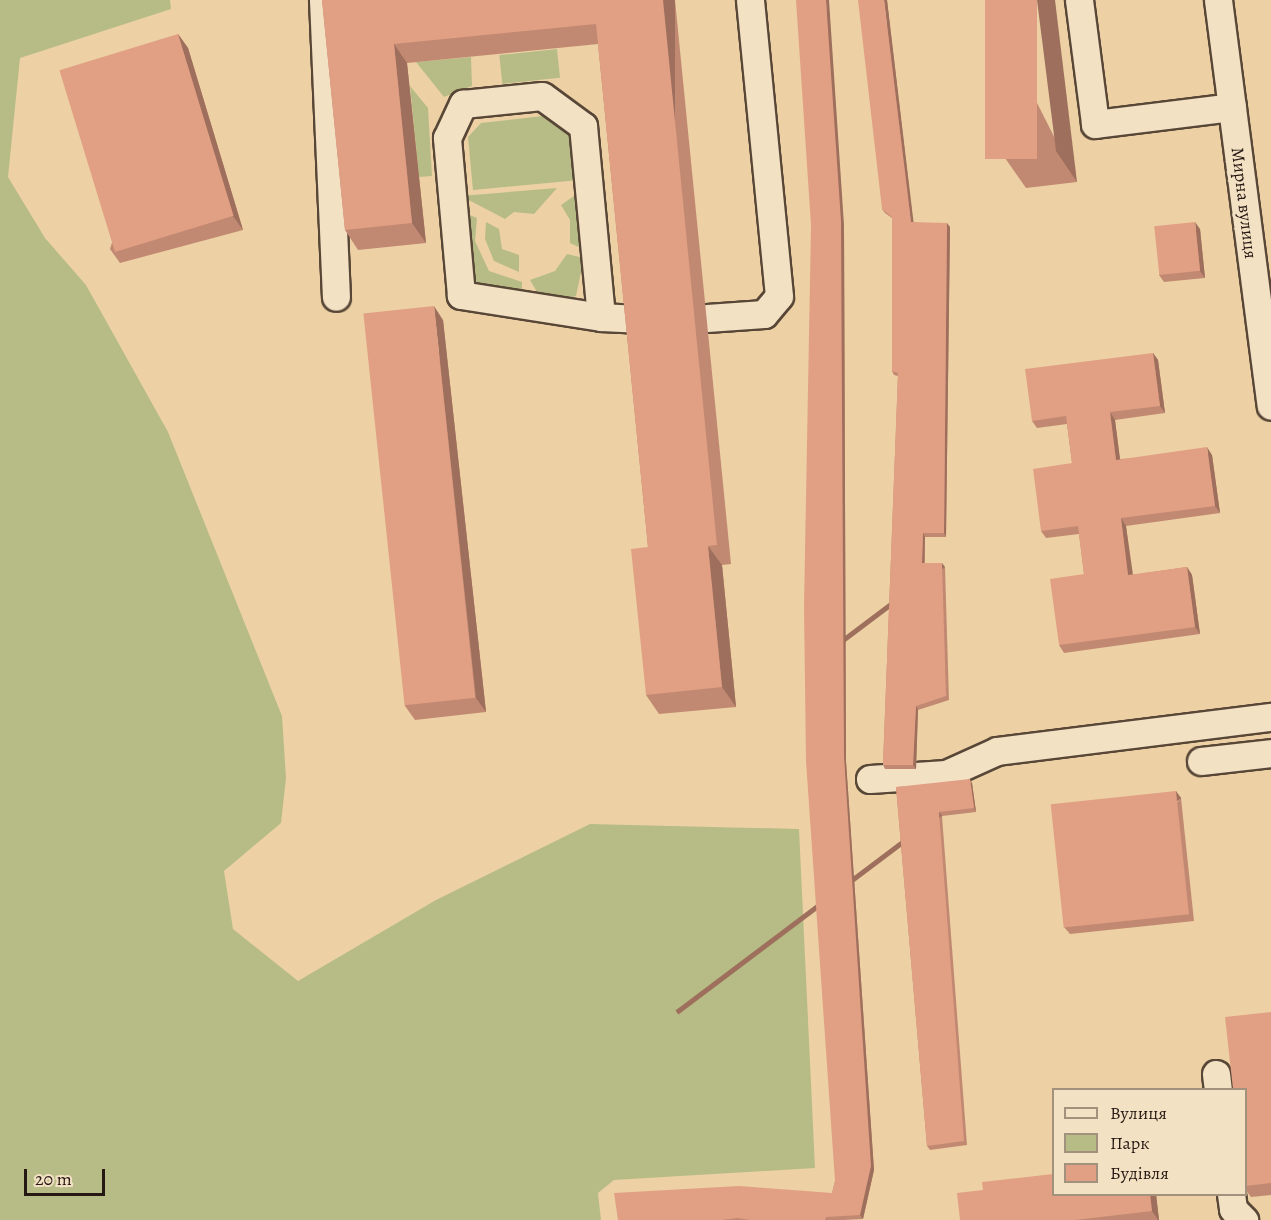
<!DOCTYPE html>
<html>
<head>
<meta charset="utf-8">
<style>
  body { margin:0 }
  #map { position:relative; width:1271px; height:1220px; overflow:hidden; background:#edd1a4; font-family:Alegreya,serif }
  div>[style] { position:absolute }
  [style*='--x'] { left:calc(var(--x)*1px); top:calc(var(--y)*1px); width:calc(var(--w)*1px); rotate:calc(var(--a)*1deg) }
  .green>* { inset:0; background:#b7bc86; transform-origin:0 0 }
  .roads { filter:drop-shadow(2px 0 #584737) drop-shadow(-2px 0 #584737) drop-shadow(0 2px #584737) drop-shadow(0 -2px #584737) }
  .minor>* { height:27px; margin:-13.5px; padding:0 13.5px; transform-origin:13.5px; border-radius:13.5px; background:#f3e1c4 }
  .wall>* { inset:0; background:#c28972 }
  .shaded-wall>* { inset:0; background:#9e6f5c; transform-origin:0 0 }
  .building>* { inset:0; background:#e19f84; transform-origin:0 0 }
  span { translate:-50% -50%; white-space:nowrap; text-align:center; line-height:1.15; -webkit-text-stroke:6px #f3e1c4; paint-order:stroke }
  .street-label { font-size:18px; color:#261913 }
  .legend { position:absolute; left:1052px; top:1088px; width:195px; height:108px; box-sizing:border-box; background:#f3e1c4; border:2px solid #a1917d; margin:0; padding:8px 10px; list-style:none; font-size:18px; color:#261913 }
  .legend li { display:flex; align-items:center; gap:12px; height:30px }
  .legend b { width:30px; border:2px solid #a1917d }
  .scale { position:absolute; left:24px; top:1169px; width:81px; height:27px; box-sizing:border-box; border:3px solid #261913; border-top:0; padding-left:8px; font-size:18px; line-height:21px; white-space:nowrap; color:#261913; -webkit-text-stroke:4px #f3e1c4; paint-order:stroke }
</style>
</head>
<body>
<div id="map">
  <div class="green">
    <div style="clip-path:polygon(0 0,170px 0,171px 9px,20px 58px,8px 177px,45px 238px,86px 285px,168px 432px,282px 716px,286px 778px,281px 823px,224px 871px,233px 929px,298px 981px,436px 900px,590px 824px,799px 829px,815px 1168px,614px 1180px,598px 1193px,601px 1220px,0 1220px)"></div>
    <div style="left:557px;top:49px;width:29px;height:58px;rotate:84deg"></div>
    <div style="clip-path:polygon(471px 57px,472px 86px,444px 97px,416px 62px)"></div>
    <div style="clip-path:polygon(410px 86px,428px 108px,432px 176px,419px 177px)"></div>
    <div style="clip-path:polygon(551px 115px,575px 133px,579px 180px,473px 190px,468px 137px,481px 123px)"></div>
    <div style="clip-path:polygon(557px 188px,534px 214px,514px 212px,505px 219px,461px 196px)"></div>
    <div style="clip-path:polygon(574px 196px,582px 218px,583px 249px,570px 243px,570px 220px,561px 205px)"></div>
    <div style="clip-path:polygon(465px 213px,477px 218px,475px 241px,489px 271px,522px 282px,522px 294px,477px 283px,471px 273px)"></div>
    <div style="clip-path:polygon(486px 222px,499px 229px,502px 249px,519px 255px,519px 272px,494px 261px,485px 239px)"></div>
    <div style="clip-path:polygon(567px 254px,584px 258px,576px 296px,560px 300px,540px 297px,530px 280px,555px 271px)"></div>
  </div>
  <div class="roads">
    <div class="minor">
      <div style="--x:323;--y:0;--w:297;--a:87.5"></div>
      <div style="--x:1079;--y:0;--w:125;--a:82.6"></div>
      <div style="--x:1095;--y:124;--w:138;--a:-7.1"></div>
      <div style="--x:1218;--y:0;--w:409;--a:82.6"></div>
      <div style="--x:601;--y:317;--w:142;--a:-171.1"></div>
      <div style="--x:461;--y:295;--w:158;--a:-95.1"></div>
      <div style="--x:447;--y:138;--w:38;--a:-65"></div>
      <div style="--x:463;--y:104;--w:79;--a:-5.8"></div>
      <div style="--x:542;--y:96;--w:51;--a:36.2"></div>
      <div style="--x:583;--y:126;--w:192;--a:84.6"></div>
      <div style="--x:601;--y:317;--w:36;--a:3"></div>
      <div style="--x:707;--y:318;--w:57;--a:-4"></div>
      <div style="--x:764;--y:314;--w:23;--a:-50"></div>
      <div style="--x:779;--y:296;--w:297;--a:-95.6"></div>
      <div style="--x:1201;--y:761;--w:70;--a:-6.5"></div>
      <div style="--x:870;--y:779;--w:76;--a:-3.8"></div>
      <div style="--x:946;--y:774;--w:56;--a:-24.3"></div>
      <div style="--x:997;--y:751;--w:276;--a:-7.1"></div>
      <div style="--x:1216;--y:1074;--w:16;--a:83"></div>
      <div style="--x:1231;--y:1194;--w:15;--a:82"></div>
      <div style="--x:1233;--y:1209;--w:16;--a:45"></div>
    </div>
  </div>
  <div class="wall">
    <div style="clip-path:polygon(322px 0,675px 0,731px 564px,722px 565px,736px 707px,659px 714px,646px 695px,648px 547px,598px 44px,407px 63px,426px 243px,358px 250px,345px 230px)"></div>
    <div style="clip-path:polygon(887px 0,913px 222px,950px 227px,946px 537px,925px 537px,925px 563px,945px 567px,949px 700px,918px 710px,916px 769px,885px 769px,883px 765px,898px 376px,894px 375px,892px 371px,892px 218px,885px 213px,882px 209px)"></div>
    <div style="clip-path:polygon(985px 0,1077px 182px,1026px 188px,1005px 158px)"></div>
    <div style="clip-path:polygon(178px 34px,188px 48px,243px 230px,120px 263px,110px 249px)"></div>
    <div style="clip-path:polygon(844px 225px,846px 761px,874px 1170px,863px 1219px,844px 1220px,618px 1220px,832px 1193px,835px 1181px)"></div>
    <div style="clip-path:polygon(1200px 229px,1205px 278px,1164px 282px,1159px 275px)"></div>
    <div style="clip-path:polygon(443px 320px,486px 712px,415px 720px,405px 706px)"></div>
    <div style="clip-path:polygon(1153px 353px,1158px 360px,1165px 413px,1115px 420px,1120px 459px,1212px 455px,1220px 513px,1126px 526px,1132px 575px,1187px 567px,1192px 575px,1200px 634px,1064px 653px,1059px 645px,1084px 574px,1079px 534px,1046px 538px,1041px 531px,1072px 463px,1067px 424px,1037px 428px,1032px 421px)"></div>
    <div style="clip-path:polygon(972px 783px,976px 812px,942px 816px,967px 1145px,930px 1150px,927px 1146px,896px 787px)"></div>
    <div style="clip-path:polygon(1181px 798px,1194px 921px,1070px 934px,1064px 927px)"></div>
    <div style="clip-path:polygon(1271px 1012px,1271px 1195px,1251px 1197px,1245px 1189px,1245px 1089px)"></div>
    <div style="clip-path:polygon(1053px 1194px,1156px 1194px,1159px 1220px,960px 1220px)"></div>
  </div>
  <div class="shaded-wall">
    <div style="left:663px;top:0;width:12px;height:548px"></div>
    <div style="clip-path:polygon(826px 0,829px 0,844px 225px,846px 761px,874px 1170px,863px 1219px,860px 1215px,844px 757px)"></div>
    <div style="clip-path:polygon(884px 0,887px 0,914px 226px,911px 222px)"></div>
    <div style="clip-path:polygon(1037px 0,1055px 0,1077px 182px,1056px 151px)"></div>
    <div style="clip-path:polygon(178px 34px,188px 48px,243px 230px,233px 216px)"></div>
    <div style="clip-path:polygon(394px 44px,407px 63px,426px 243px,412px 223px)"></div>
    <div style="clip-path:polygon(1195px 222px,1200px 229px,1205px 278px,1200px 271px)"></div>
    <div style="clip-path:polygon(947px 223px,950px 227px,946px 537px,944px 533px)"></div>
    <div style="clip-path:polygon(434px 306px,443px 320px,486px 712px,476px 698px)"></div>
    <div style="clip-path:polygon(1153px 353px,1158px 360px,1165px 413px,1160px 406px)"></div>
    <div style="clip-path:polygon(1110px 412px,1115px 420px,1121px 467px,1116px 460px)"></div>
    <div style="clip-path:polygon(1207px 447px,1212px 455px,1220px 513px,1215px 506px)"></div>
    <div style="clip-path:polygon(1121px 518px,1126px 526px,1134px 582px,1128px 575px)"></div>
    <div style="clip-path:polygon(923px 533px,925px 537px,924px 567px,922px 563px)"></div>
    <div style="clip-path:polygon(708px 546px,722px 565px,736px 707px,722px 687px)"></div>
    <div style="left:942px;top:563px;width:5px;height:133px;rotate:53deg"></div>
    <div style="clip-path:polygon(1187px 567px,1192px 575px,1200px 634px,1195px 627px)"></div>
    <div style="clip-path:polygon(916px 706px,918px 710px,916px 769px,913px 765px)"></div>
    <div style="clip-path:polygon(970px 779px,972px 783px,976px 812px,974px 808px)"></div>
    <div style="left:1176px;top:791px;width:9px;height:124px;rotate:54deg"></div>
    <div style="left:939px;top:812px;width:5px;height:330px;rotate:53deg"></div>
    <div style="clip-path:polygon(1150px 1194px,1156px 1194px,1159px 1220px,1158px 1220px,1152px 1211px)"></div>
  </div>
  <div class="building">
    <div style="clip-path:polygon(322px 0,663px 0,717px 545px,708px 546px,722px 687px,646px 695px,631px 549px,648px 547px,596px 24px,394px 44px,412px 223px,345px 230px)"></div>
    <div style="clip-path:polygon(796px 0,826px 0,841px 221px,844px 757px,871px 1166px,860px 1215px,826px 1217px,825px 1220px,750px 1220px,738px 1218px,721px 1220px,618px 1220px,614px 1193px,739px 1186px,832px 1193px,835px 1181px,806px 761px,804px 607px,811px 225px)"></div>
    <div style="clip-path:polygon(858px 0,884px 0,911px 222px,947px 223px,944px 533px,923px 533px,922px 563px,942px 563px,946px 696px,916px 706px,913px 765px,883px 765px,898px 373px,892px 371px,892px 217px,882px 209px)"></div>
    <div style="left:985px;top:0;width:52px;height:159px"></div>
    <div style="left:178px;top:34px;width:190px;height:124px;rotate:73deg"></div>
    <div style="left:1195px;top:222px;width:49px;height:41px;rotate:84deg"></div>
    <div style="left:434px;top:306px;width:394px;height:71px;rotate:84deg"></div>
    <div style="clip-path:polygon(1153px 353px,1160px 406px,1110px 412px,1116px 460px,1207px 447px,1215px 506px,1121px 518px,1128px 575px,1187px 567px,1195px 627px,1059px 645px,1050px 579px,1084px 574px,1078px 526px,1041px 531px,1033px 469px,1072px 463px,1066px 416px,1032px 421px,1025px 369px)"></div>
    <div style="clip-path:polygon(970px 779px,974px 808px,939px 812px,964px 1141px,927px 1146px,896px 787px)"></div>
    <div style="left:1176px;top:791px;width:124px;height:126px;rotate:84deg"></div>
    <div style="clip-path:polygon(1271px 1012px,1271px 1183px,1245px 1186px,1245px 1089px,1233px 1089px,1225px 1017px)"></div>
    <div style="clip-path:polygon(1053px 1174px,1053px 1194px,1150px 1194px,1152px 1211px,1075px 1220px,960px 1220px,957px 1193px,983px 1190px,982px 1182px)"></div>
  </div>
  <div class="street-label">
    <span style="left:1244px;top:203px;rotate:83deg">Мирна вулиця</span>
  </div>
  <ul class="legend">
  <li><b style="height:8px;background:#f3e1c4"></b>Вулиця</li>
  <li><b style="height:16px;background:#b7bc86"></b>Парк</li>
  <li><b style="height:16px;background:#e19f84"></b>Будівля</li>
  </ul>
  <div class="scale">20 m</div>
</div>
</body>
</html>
